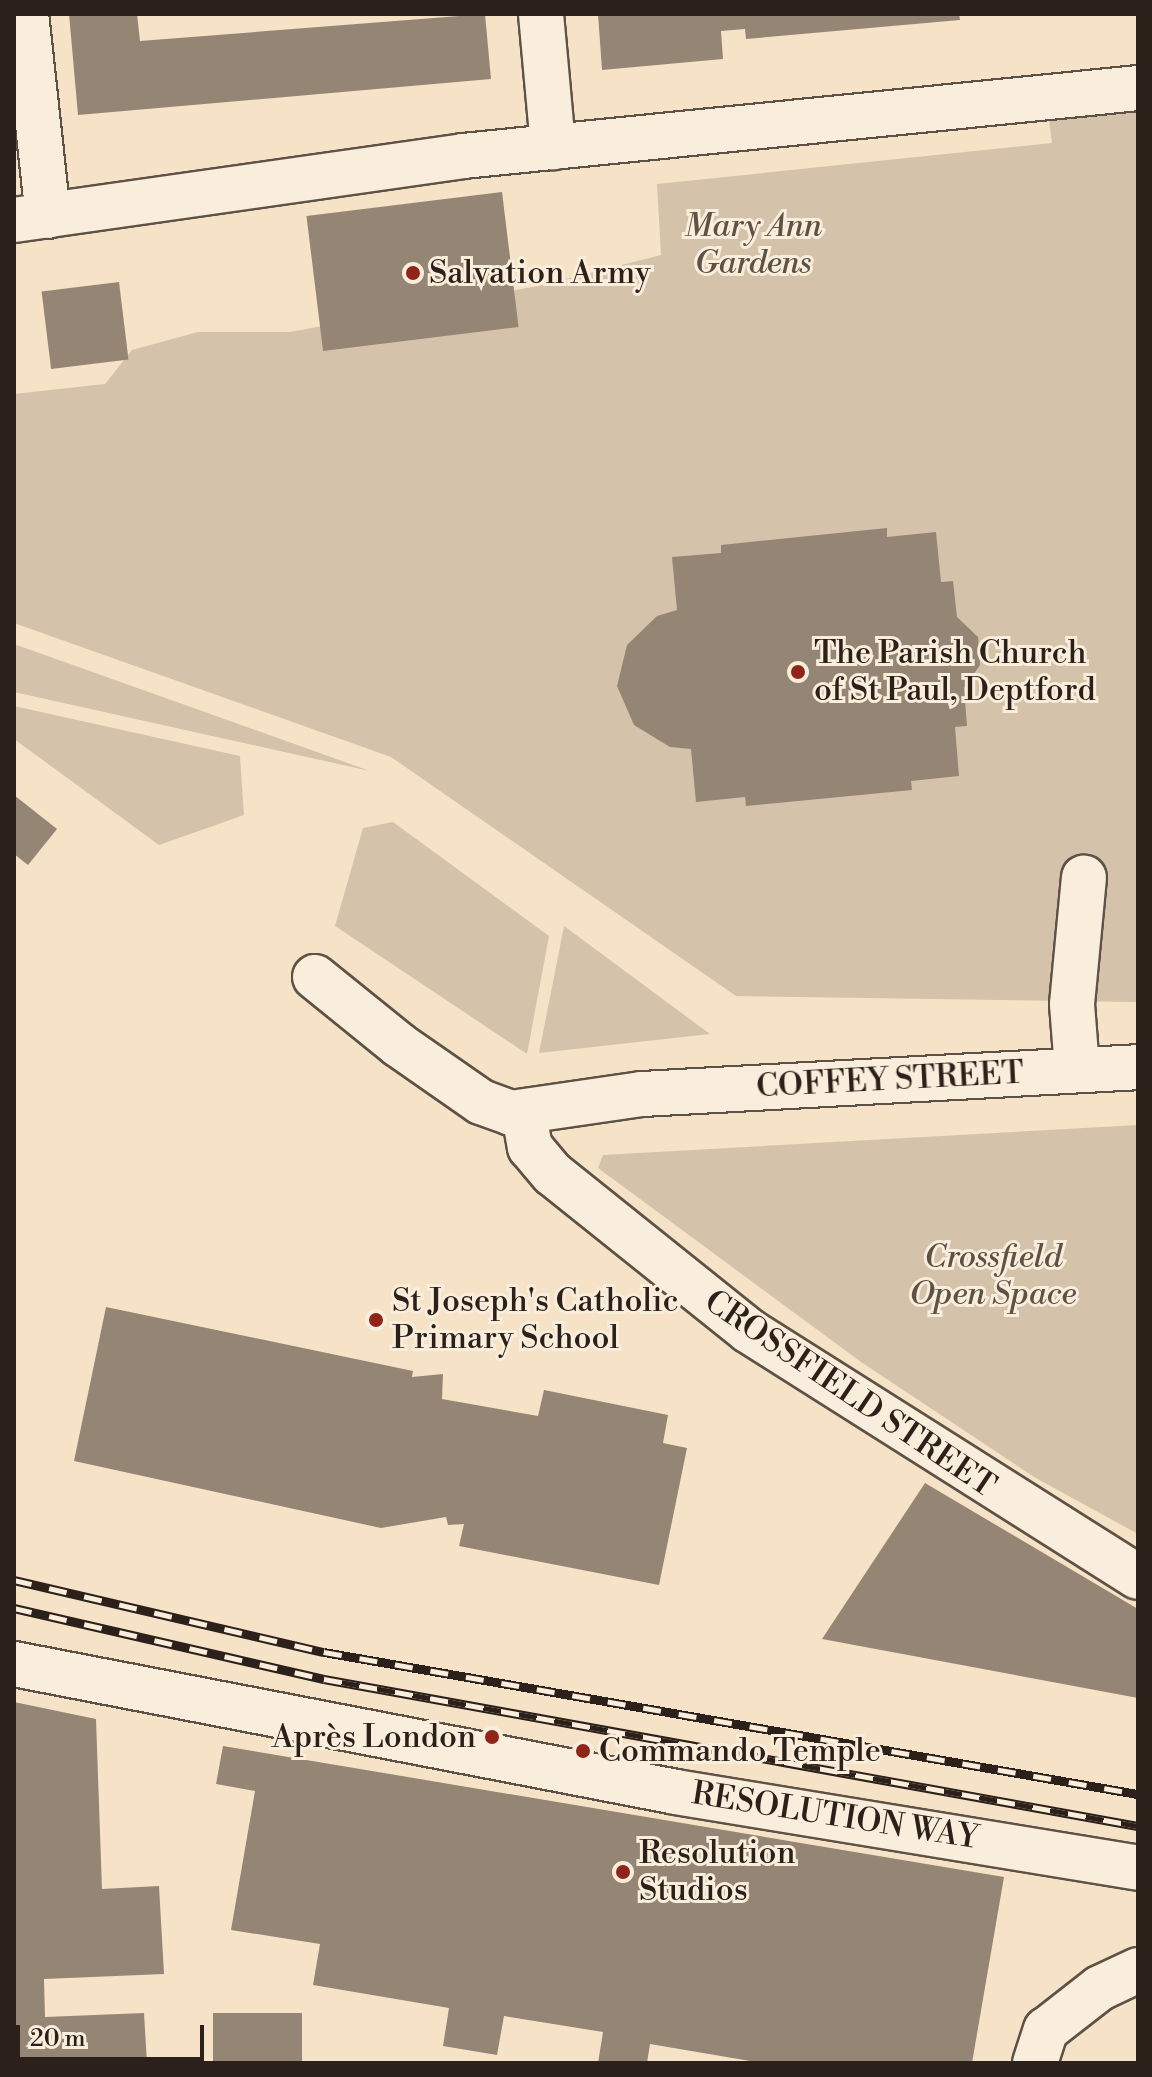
<!DOCTYPE html>
<html>
<head>
<meta charset="utf-8">
<style>
  body { margin:0 }
  #map { position:relative; width:1152px; height:2077px; overflow:hidden; background:#f6e3c7; font-family:"Libre Bodoni",serif }
  div>[style] { position:absolute }
  [style*='--x'] { left:calc(var(--x)*1px); top:calc(var(--y)*1px); width:calc(var(--w)*1px); rotate:calc(var(--a)*1deg) }
  .green>* { inset:0; background:#d4c2aa }
  .building>* { inset:0; background:#958574; transform-origin:0 0 }
  .roads { filter:drop-shadow(2px 0 #5e5145) drop-shadow(-2px 0 #5e5145) drop-shadow(0 2px #5e5145) drop-shadow(0 -2px #5e5145) }
  .minor>* { height:44px; margin:-22px; padding:0 22px; transform-origin:22px; border-radius:22px; background:#f9eddb }
  .rail>* { height:9px; margin-top:-4.5px; transform-origin:0; background:repeating-linear-gradient(90deg,#f9eddb 0 18px,#2c201a 0 36px); box-sizing:border-box; border-block:2px solid #2c201a }
  .dots>* { width:22px; height:22px; translate:-50% -50%; box-sizing:border-box; border:4px solid #f9eddb; border-radius:50% }
  span { translate:-50% -50%; white-space:nowrap; text-align:center; line-height:1.15; -webkit-text-stroke:6px #f9eddb; paint-order:stroke }
  .park-label { font-size:32px; color:#5e5145; font-style:italic }
  .poi-label { font-size:32px; color:#2c201a }
  .left { translate:0 -50%; text-align:left }
  .right { translate:-100% -50%; text-align:right }
  .street-label { font-size:32px; color:#2c201a }
  .frame { position:absolute; inset:0; border:16px solid #2c201a; pointer-events:none }
  .scale { position:absolute; left:16px; top:2025px; width:188px; height:36px; box-sizing:border-box; border:4px solid #2c201a; border-top:0; padding-left:10px; font-size:24px; line-height:28px; white-space:nowrap; color:#2c201a; -webkit-text-stroke:6px #f9eddb; paint-order:stroke }
</style>
</head>
<body>
<div id="map">
  <div class="green">
    <div style="clip-path:polygon(1138px 101px,1138px 1002px,736px 996px,391px 757px,14px 623px,14px 394px,105px 384px,132px 350px,198px 332px,290px 332px,538px 286px,661px 255px,657px 184px,1052px 143px,1048px 111px)"></div>
    <div style="clip-path:polygon(14px 644px,370px 771px,14px 692px)"></div>
    <div style="clip-path:polygon(14px 706px,240px 756px,244px 815px,159px 845px,14px 739px)"></div>
    <div style="clip-path:polygon(393px 822px,549px 936px,527px 1054px,335px 926px,363px 828px)"></div>
    <div style="clip-path:polygon(564px 926px,710px 1034px,539px 1053px)"></div>
    <div style="clip-path:polygon(1138px 1125px,1138px 1534px,1034px 1477px,861px 1362px,598px 1168px,603px 1155px)"></div>
  </div>
  <div class="building">
    <div style="clip-path:polygon(69px 14px,137px 14px,140px 41px,485px 14px,491px 79px,78px 115px)"></div>
    <div style="clip-path:polygon(598px 14px,959px 14px,960px 20px,746px 39px,745px 29px,721px 31px,723px 59px,602px 70px)"></div>
    <div style="left:502px;top:192px;width:136px;height:197px;rotate:83deg"></div>
    <div style="left:119px;top:282px;width:78px;height:78px;rotate:83deg"></div>
    <div style="clip-path:polygon(887px 528px,887px 537px,936px 532px,941px 582px,953px 581px,957px 617px,978px 637px,980px 665px,964px 688px,967px 726px,955px 727px,959px 776px,911px 781px,912px 790px,746px 806px,745px 797px,696px 802px,691px 749px,670px 747px,634px 725px,617px 686px,627px 645px,657px 616px,677px 610px,672px 557px,721px 553px,721px 545px)"></div>
    <div style="clip-path:polygon(14px 795px,57px 829px,28px 865px,14px 854px)"></div>
    <div style="clip-path:polygon(106px 1307px,413px 1371px,412px 1377px,443px 1374px,442px 1399px,538px 1416px,544px 1390px,668px 1415px,663px 1443px,687px 1448px,659px 1585px,459px 1546px,464px 1524px,448px 1525px,446px 1517px,381px 1528px,74px 1461px)"></div>
    <div style="clip-path:polygon(925px 1483px,1138px 1609px,1138px 1698px,822px 1639px)"></div>
    <div style="clip-path:polygon(14px 1702px,96px 1719px,102px 1889px,159px 1886px,164px 1974px,44px 1979px,45px 2017px,144px 2013px,147px 2063px,14px 2063px)"></div>
    <div style="clip-path:polygon(223px 1746px,1004px 1877px,972px 2063px,762px 2063px,650px 2044px,647px 2063px,598px 2063px,603px 2032px,504px 2016px,497px 2055px,443px 2046px,449px 2008px,313px 1985px,320px 1944px,231px 1930px,255px 1791px,216px 1784px)"></div>
    <div style="left:213px;top:2013px;width:89px;height:50px"></div>
  </div>
  <div class="roads">
    <div class="minor">
      <div style="--x:26;--y:14;--w:203;--a:83.8"></div>
      <div style="--x:541;--y:14;--w:134;--a:84.8"></div>
      <div style="--x:14;--y:220;--w:454;--a:-8.1"></div>
      <div style="--x:463;--y:156;--w:678;--a:-5.75"></div>
      <div style="--x:315;--y:977;--w:108;--a:39"></div>
      <div style="--x:399;--y:1045;--w:100;--a:34.8"></div>
      <div style="--x:481;--y:1102;--w:32;--a:20"></div>
      <div style="--x:511;--y:1113;--w:132;--a:-8.3"></div>
      <div style="--x:642;--y:1094;--w:497;--a:-3.1"></div>
      <div style="--x:1077;--y:1069;--w:65;--a:-94.4"></div>
      <div style="--x:1072;--y:1004;--w:127;--a:-84.6"></div>
      <div style="--x:524;--y:1114;--w:34;--a:80"></div>
      <div style="--x:530;--y:1147;--w:35;--a:50"></div>
      <div style="--x:553;--y:1174;--w:251;--a:38.7"></div>
      <div style="--x:749;--y:1331;--w:460;--a:32.3"></div>
      <div style="--x:14;--y:1664;--w:674;--a:10.94"></div>
      <div style="--x:676;--y:1792;--w:468;--a:9.3"></div>
      <div style="--x:1035;--y:2063;--w:35;--a:-72"></div>
      <div style="--x:1046;--y:2030;--w:68;--a:-37.9"></div>
      <div style="--x:1100;--y:1988;--w:42;--a:-25.3"></div>
    </div>
  </div>
  <div class="rail">
    <div style="--x:14;--y:1580;--w:318;--a:13.1"></div>
    <div style="--x:324;--y:1652;--w:826;--a:9.9"></div>
    <div style="--x:14;--y:1608;--w:318;--a:12.9"></div>
    <div style="--x:324;--y:1679;--w:827;--a:10.24"></div>
  </div>
  <div class="dots">
    <div style="left:413px;top:273px;background:#8f2418"></div>
    <div style="left:798px;top:672px;background:#8f2418"></div>
    <div style="left:376px;top:1320px;background:#8f2418"></div>
    <div style="left:492px;top:1737px;background:#8f2418"></div>
    <div style="left:583px;top:1751px;background:#8f2418"></div>
    <div style="left:623px;top:1872px;background:#8f2418"></div>
  </div>
  <div class="park-label">
    <span style="left:753px;top:245px">Mary Ann<br>Gardens</span>
    <span style="left:993px;top:1276px">Crossfield<br>Open Space</span>
  </div>
  <div class="poi-label">
    <span class="left" style="left:429px;top:273px">Salvation Army</span>
    <span class="left" style="left:814px;top:672px">The Parish Church<br>of St Paul, Deptford</span>
    <span class="left" style="left:392px;top:1320px">St Joseph's Catholic<br>Primary School</span>
    <span class="right" style="left:476px;top:1737px">Après London</span>
    <span class="left" style="left:599px;top:1751px">Commando Temple</span>
    <span class="left" style="left:639px;top:1872px">Resolution<br>Studios</span>
  </div>
  <div class="street-label">
    <span style="left:890px;top:1080px;rotate:-3deg">COFFEY STREET</span>
    <span style="left:850px;top:1394px;rotate:34deg">CROSSFIELD STREET</span>
    <span style="left:835px;top:1816px;rotate:9deg">RESOLUTION WAY</span>
  </div>
  <div class="frame"></div>
  <div class="scale">20 m</div>
</div>
</body>
</html>
